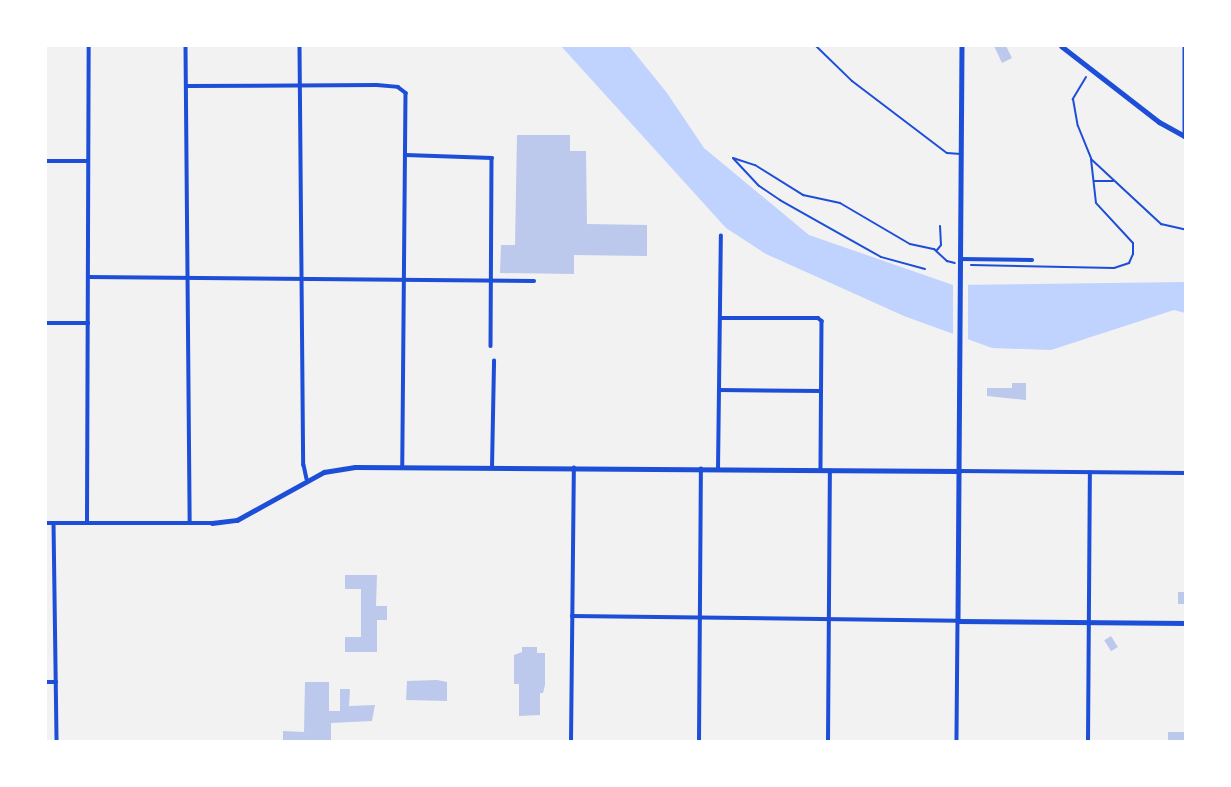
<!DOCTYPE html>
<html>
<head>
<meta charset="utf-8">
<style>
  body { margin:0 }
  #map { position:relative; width:1231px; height:787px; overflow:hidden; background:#f2f2f2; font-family:Inter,sans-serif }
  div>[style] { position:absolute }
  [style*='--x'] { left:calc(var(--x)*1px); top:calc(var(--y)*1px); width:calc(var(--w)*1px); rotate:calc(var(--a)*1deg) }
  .water>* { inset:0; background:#bfd3fe }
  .pier>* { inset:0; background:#f2f2f2; transform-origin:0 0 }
  .building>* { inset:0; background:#bdc9ec; transform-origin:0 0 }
  .path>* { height:2px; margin:-1px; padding:0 1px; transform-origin:1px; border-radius:1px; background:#1d4ed8 }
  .service>* { height:2px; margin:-1px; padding:0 1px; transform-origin:1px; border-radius:1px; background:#1d4ed8 }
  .minor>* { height:3.5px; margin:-1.75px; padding:0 1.75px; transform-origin:1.75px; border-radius:1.75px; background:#1d4ed8 }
  .tertiary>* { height:4.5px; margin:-2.25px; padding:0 2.25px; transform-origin:2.25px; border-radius:2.25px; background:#1d4ed8 }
  .primary>* { height:5px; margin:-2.5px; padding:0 2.5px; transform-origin:2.5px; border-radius:2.5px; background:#1d4ed8 }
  span { translate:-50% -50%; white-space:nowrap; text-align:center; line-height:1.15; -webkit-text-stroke:6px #fff; paint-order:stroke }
  .frame { position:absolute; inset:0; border:47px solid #fff; pointer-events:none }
</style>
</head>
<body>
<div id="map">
  <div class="water">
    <div style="clip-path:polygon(561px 46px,629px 46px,667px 93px,704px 148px,809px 235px,953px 285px,1185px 282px,1185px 313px,1174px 310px,1051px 350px,992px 348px,904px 316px,766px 254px,726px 228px)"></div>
  </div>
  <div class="pier">
    <div style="left:968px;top:281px;width:62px;height:15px;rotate:90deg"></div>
  </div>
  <div class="building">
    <div style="clip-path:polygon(994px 46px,1006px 46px,1012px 58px,1002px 63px)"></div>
    <div style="clip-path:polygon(517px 135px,570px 135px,570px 151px,586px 151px,587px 224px,647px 225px,647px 256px,574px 255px,574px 274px,500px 273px,501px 245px,515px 245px)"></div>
    <div style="clip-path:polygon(1012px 383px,1026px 383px,1026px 400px,987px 396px,987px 388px,1012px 388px)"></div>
    <div style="clip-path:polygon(345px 575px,377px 575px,376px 606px,387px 606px,387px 620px,377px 620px,377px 652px,345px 652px,345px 637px,361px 637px,361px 589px,345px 589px)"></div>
    <div style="left:1178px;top:592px;width:8px;height:12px"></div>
    <div style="left:1111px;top:636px;width:13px;height:8px;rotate:58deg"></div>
    <div style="clip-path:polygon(522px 647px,537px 647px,537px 653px,545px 653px,545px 685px,543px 693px,540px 693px,540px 715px,519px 716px,519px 684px,514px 684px,514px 655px,522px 652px)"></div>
    <div style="clip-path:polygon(437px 680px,447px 682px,447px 701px,406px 700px,407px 681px)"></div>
    <div style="clip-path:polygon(305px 682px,329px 682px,329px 711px,340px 711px,340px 689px,350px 689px,349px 706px,375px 705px,372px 721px,331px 723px,331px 742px,283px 742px,283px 731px,304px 732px)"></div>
    <div style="left:1168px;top:732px;width:18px;height:8px"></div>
  </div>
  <div class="path">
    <div style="--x:1086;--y:77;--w:26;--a:121"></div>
    <div style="--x:1073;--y:99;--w:27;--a:80"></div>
    <div style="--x:1078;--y:126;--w:35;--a:68"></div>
    <div style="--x:1091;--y:159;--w:96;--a:42.9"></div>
    <div style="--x:1161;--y:224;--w:26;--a:13"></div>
    <div style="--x:1094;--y:181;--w:19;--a:0"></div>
    <div style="--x:937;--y:250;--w:6;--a:-51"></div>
    <div style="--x:941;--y:245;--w:19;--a:-93"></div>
    <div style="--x:971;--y:265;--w:143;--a:1.2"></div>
    <div style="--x:1114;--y:268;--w:16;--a:-18"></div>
    <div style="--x:1129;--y:263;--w:10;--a:-66"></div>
    <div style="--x:1133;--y:254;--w:11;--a:-90"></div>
    <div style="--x:1133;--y:243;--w:54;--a:-132.8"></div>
    <div style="--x:1096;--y:203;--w:44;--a:-96.5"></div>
    <div style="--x:925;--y:269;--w:46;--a:-164.7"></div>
    <div style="--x:881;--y:257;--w:116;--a:-150.6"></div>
    <div style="--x:780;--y:200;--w:25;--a:-146"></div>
    <div style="--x:759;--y:186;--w:38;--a:-133"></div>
    <div style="--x:733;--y:158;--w:23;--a:18"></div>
    <div style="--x:755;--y:165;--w:57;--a:32"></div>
    <div style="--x:803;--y:195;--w:38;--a:12"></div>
    <div style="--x:840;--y:203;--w:81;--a:30.4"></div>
    <div style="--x:910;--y:244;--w:25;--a:12"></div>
    <div style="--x:934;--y:249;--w:18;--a:43"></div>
    <div style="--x:947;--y:261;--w:8;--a:14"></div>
  </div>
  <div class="service">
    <div style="--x:816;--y:46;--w:50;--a:44.2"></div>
    <div style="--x:852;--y:81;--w:119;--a:37.2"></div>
    <div style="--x:947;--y:153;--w:14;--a:4"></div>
  </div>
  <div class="minor">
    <div style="--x:186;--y:46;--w:477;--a:89.5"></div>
    <div style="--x:300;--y:46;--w:419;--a:89.5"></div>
    <div style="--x:304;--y:465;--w:14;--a:78"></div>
    <div style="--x:1185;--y:46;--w:91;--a:90"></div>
    <div style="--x:187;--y:86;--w:190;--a:-0.3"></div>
    <div style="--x:377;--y:85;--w:21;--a:5"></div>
    <div style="--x:398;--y:87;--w:10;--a:37"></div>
    <div style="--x:406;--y:93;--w:373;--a:90.5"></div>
    <div style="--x:406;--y:155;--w:86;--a:2"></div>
    <div style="--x:492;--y:158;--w:188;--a:90.3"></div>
    <div style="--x:46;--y:161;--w:42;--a:0"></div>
    <div style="--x:961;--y:259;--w:71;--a:0.8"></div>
    <div style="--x:88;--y:277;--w:446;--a:0.5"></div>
    <div style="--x:720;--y:318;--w:98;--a:0"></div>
    <div style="--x:818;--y:318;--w:5;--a:37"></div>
    <div style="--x:822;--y:321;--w:149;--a:90.4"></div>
    <div style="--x:46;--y:323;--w:42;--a:0"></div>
    <div style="--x:719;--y:390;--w:102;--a:0.6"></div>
    <div style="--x:492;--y:468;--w:107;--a:-88.9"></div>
    <div style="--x:718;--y:470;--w:234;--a:-89.3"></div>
    <div style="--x:959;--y:471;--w:227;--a:0.5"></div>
    <div style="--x:54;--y:523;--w:219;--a:89.2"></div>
    <div style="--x:87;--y:523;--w:477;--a:-89.8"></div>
    <div style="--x:572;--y:616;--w:386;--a:0.7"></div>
    <div style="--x:958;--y:621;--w:121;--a:90.5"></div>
    <div style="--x:46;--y:682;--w:10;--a:0"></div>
    <div style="--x:571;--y:742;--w:274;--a:-89.4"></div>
    <div style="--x:699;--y:742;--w:273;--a:-89.6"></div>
    <div style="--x:828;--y:742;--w:271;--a:-89.6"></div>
    <div style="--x:1088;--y:742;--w:269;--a:-89.6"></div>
  </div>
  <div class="tertiary">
    <div style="--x:962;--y:46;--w:575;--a:90.4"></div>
    <div style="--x:958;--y:621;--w:228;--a:0.5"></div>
    <div style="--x:46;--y:523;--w:166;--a:0"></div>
    <div style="--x:212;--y:523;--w:25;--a:-7"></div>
    <div style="--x:237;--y:520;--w:99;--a:-28.9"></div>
    <div style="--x:324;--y:472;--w:31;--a:-9"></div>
    <div style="--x:355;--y:467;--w:604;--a:0.38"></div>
  </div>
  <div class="primary">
    <div style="--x:1061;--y:46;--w:124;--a:37.8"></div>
    <div style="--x:1159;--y:122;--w:31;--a:29"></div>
  </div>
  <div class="frame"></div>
</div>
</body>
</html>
